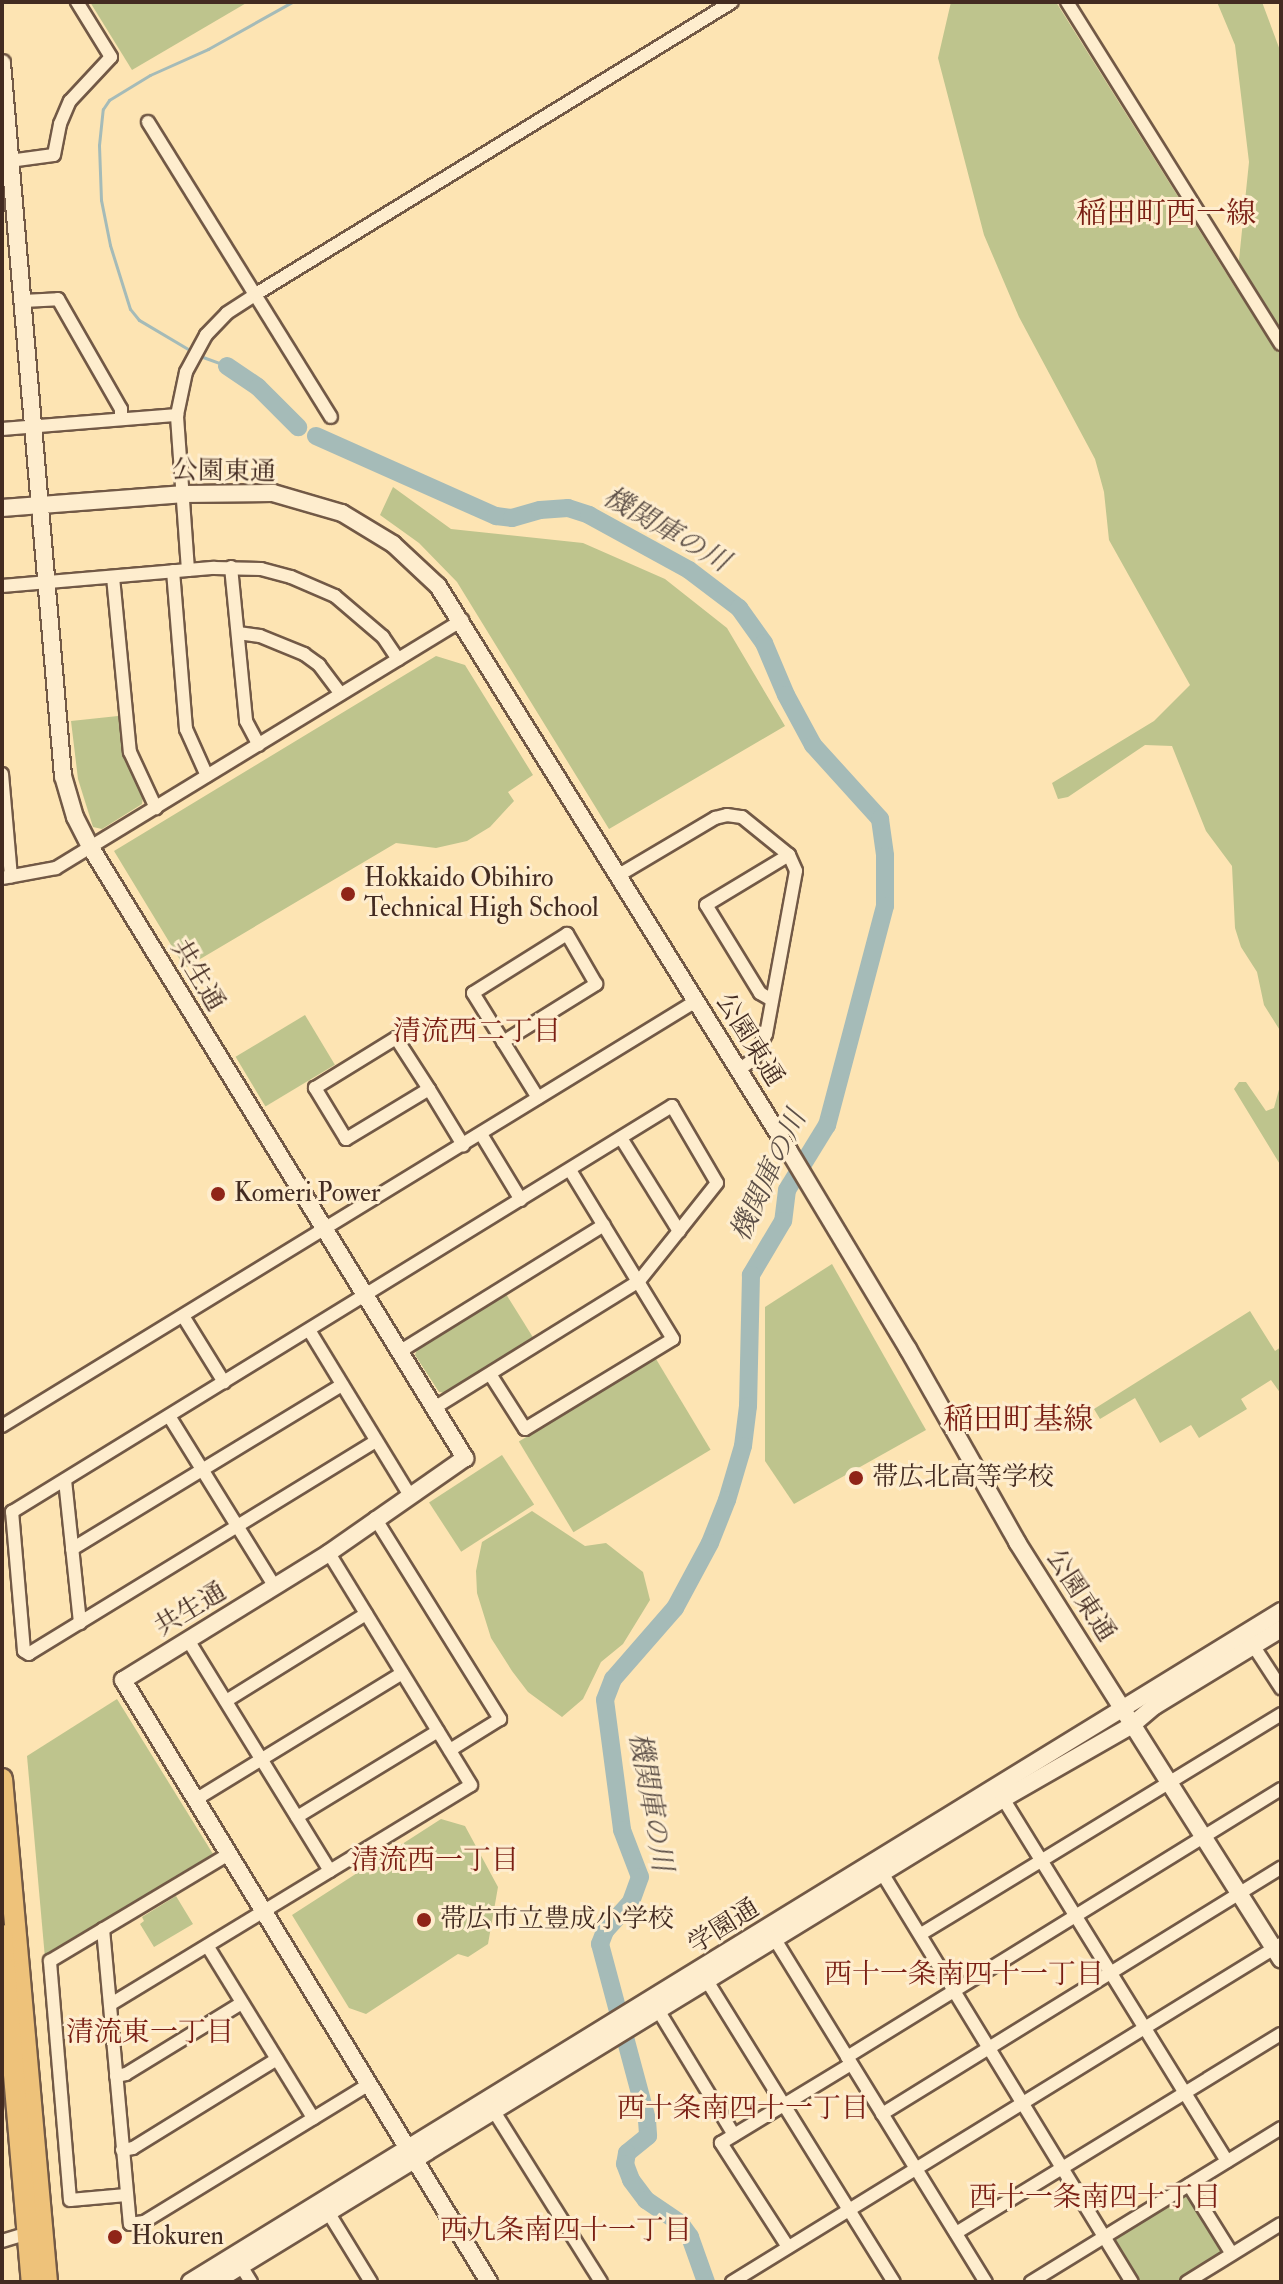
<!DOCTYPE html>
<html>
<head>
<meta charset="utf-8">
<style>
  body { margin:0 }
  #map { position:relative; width:1283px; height:2284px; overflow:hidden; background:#fde4b3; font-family:"IM FELL Double Pica","Noto Serif JP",serif }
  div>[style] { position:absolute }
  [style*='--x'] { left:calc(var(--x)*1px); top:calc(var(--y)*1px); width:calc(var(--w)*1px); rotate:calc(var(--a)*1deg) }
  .green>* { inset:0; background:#bec48d; transform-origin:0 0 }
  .stream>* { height:3px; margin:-1.5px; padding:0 1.5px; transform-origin:1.5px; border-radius:1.5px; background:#a5bbb8 }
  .river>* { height:18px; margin:-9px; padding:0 9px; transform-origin:9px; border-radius:9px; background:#a5bbb8 }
  .roads { filter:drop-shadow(2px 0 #725946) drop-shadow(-2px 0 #725946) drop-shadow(0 2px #725946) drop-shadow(0 -2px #725946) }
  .minor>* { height:12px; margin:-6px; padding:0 6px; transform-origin:6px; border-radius:6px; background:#feedce }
  .tertiary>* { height:16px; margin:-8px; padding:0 8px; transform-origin:8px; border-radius:8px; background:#feedce }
  .trunk>* { height:20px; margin:-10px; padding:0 10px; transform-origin:10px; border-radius:10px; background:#eec27a }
  .dots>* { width:22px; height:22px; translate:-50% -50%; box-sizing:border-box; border:4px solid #feedce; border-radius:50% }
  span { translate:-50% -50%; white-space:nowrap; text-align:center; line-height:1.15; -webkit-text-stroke:6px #feedce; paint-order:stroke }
  .street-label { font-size:26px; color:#432b21 }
  .poi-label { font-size:26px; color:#432b21 }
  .left { translate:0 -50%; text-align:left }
  .water-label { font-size:28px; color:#5c4f47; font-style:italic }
  .neighbourhood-label { font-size:28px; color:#7a1f14 }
  .quarter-label { font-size:30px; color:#7a1f14 }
  .frame { position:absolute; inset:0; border:4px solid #432b21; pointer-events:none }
</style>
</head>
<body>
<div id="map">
  <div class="green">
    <div style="clip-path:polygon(90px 2px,248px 2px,132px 70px)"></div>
    <div style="clip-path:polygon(951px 2px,1056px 2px,1236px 289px,1249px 162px,1235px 45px,1217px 2px,1262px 2px,1281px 53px,1281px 1032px,1264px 1005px,1257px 972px,1241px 947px,1235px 928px,1232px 866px,1206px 831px,1172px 746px,1145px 745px,1068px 797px,1058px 799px,1052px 783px,1154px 721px,1190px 685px,1109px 540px,1104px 492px,1095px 459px,1019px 317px,984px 235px,938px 58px)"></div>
    <div style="clip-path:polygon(393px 487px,451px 529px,583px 543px,665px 579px,727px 628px,785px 726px,609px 829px,457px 582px,419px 543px,380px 515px)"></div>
    <div style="clip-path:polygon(436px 656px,465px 665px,533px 775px,508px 792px,514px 801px,490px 827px,467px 841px,436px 848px,396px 843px,185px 968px,114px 851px)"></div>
    <div style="clip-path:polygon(118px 716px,125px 757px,143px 797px,142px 804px,102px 829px,93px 827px,78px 779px,71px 721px)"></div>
    <div style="left:305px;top:1015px;width:58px;height:81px;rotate:59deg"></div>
    <div style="clip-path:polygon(1239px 1082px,1246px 1082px,1266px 1111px,1274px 1108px,1281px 1082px,1281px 1166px,1234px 1089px)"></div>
    <div style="clip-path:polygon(832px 1264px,926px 1430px,794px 1504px,765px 1461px,765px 1307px)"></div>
    <div style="clip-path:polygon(506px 1294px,534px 1339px,446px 1393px,439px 1392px,415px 1355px,418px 1347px)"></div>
    <div style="clip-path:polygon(1250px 1311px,1275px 1351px,1281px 1347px,1281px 1394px,1271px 1380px,1241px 1399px,1247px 1409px,1199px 1438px,1191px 1425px,1160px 1443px,1135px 1398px,1100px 1419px,1094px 1409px)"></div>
    <div style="left:656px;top:1359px;width:106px;height:160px;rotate:59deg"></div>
    <div style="left:502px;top:1455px;width:59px;height:87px;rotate:57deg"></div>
    <div style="clip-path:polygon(532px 1511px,585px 1546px,606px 1543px,643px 1572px,650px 1600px,623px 1644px,601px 1662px,583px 1699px,562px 1717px,528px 1692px,512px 1671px,491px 1638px,477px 1593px,476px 1571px,482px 1542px)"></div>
    <div style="clip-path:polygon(117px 1699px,213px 1854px,45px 1958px,27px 1756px)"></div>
    <div style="clip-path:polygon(441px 1819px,465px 1826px,498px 1887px,488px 1944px,468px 1957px,458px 1954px,366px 2014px,349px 2008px,292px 1915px)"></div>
    <div style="clip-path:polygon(176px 1896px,193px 1924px,154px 1947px,140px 1924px,144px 1921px,142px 1917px)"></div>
    <div style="clip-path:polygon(1184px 2193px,1224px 2249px,1223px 2257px,1181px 2282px,1138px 2282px,1114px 2242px,1115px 2236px)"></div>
  </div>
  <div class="stream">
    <div style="--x:193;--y:352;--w:63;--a:-149.3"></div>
    <div style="--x:139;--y:320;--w:14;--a:-129"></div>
    <div style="--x:130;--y:309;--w:67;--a:-107.4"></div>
    <div style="--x:110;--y:245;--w:46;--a:-101.3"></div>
    <div style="--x:101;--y:200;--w:55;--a:-92.1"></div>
    <div style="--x:99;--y:145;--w:36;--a:-84"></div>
    <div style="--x:103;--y:109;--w:11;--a:-56"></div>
    <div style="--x:109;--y:100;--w:48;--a:-31.4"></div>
    <div style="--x:150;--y:75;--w:64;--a:-24.1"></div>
    <div style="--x:208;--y:49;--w:96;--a:-29.2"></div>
    <div style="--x:200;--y:356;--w:29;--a:20"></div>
  </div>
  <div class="river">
    <div style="--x:227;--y:366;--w:37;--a:34"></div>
    <div style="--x:258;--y:387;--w:57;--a:45"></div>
    <div style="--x:316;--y:436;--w:197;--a:24"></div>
    <div style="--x:496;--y:516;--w:16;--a:7"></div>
    <div style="--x:512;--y:518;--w:29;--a:-16"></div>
    <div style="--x:540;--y:510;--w:28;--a:-4"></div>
    <div style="--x:568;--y:508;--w:22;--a:18"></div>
    <div style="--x:589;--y:515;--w:114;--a:28.8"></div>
    <div style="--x:689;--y:570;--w:63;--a:37.2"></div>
    <div style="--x:739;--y:608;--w:43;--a:54.5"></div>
    <div style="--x:764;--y:643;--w:56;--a:67.1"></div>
    <div style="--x:786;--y:695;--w:57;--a:61.6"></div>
    <div style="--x:813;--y:745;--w:100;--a:47.8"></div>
    <div style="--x:880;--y:819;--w:37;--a:82"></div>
    <div style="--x:885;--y:856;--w:50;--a:90"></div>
    <div style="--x:885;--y:906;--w:227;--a:104.8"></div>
    <div style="--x:827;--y:1125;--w:76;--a:121.6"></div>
    <div style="--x:787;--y:1190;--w:31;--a:97"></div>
    <div style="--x:783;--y:1221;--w:63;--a:120.7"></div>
    <div style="--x:751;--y:1275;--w:131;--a:91.3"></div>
    <div style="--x:748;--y:1406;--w:40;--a:97.1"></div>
    <div style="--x:743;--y:1446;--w:56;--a:106.5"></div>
    <div style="--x:727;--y:1500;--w:46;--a:111.6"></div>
    <div style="--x:710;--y:1543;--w:74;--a:118.3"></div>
    <div style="--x:675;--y:1608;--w:94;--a:131.1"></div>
    <div style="--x:613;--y:1679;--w:22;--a:111"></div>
    <div style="--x:605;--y:1700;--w:131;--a:82.5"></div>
    <div style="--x:622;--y:1830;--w:50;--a:69"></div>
    <div style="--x:640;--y:1877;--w:27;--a:110"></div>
    <div style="--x:631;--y:1902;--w:39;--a:132"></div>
    <div style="--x:605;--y:1931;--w:14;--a:111"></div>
    <div style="--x:600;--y:1944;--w:182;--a:75"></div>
    <div style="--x:647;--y:2120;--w:16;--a:86"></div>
    <div style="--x:648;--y:2136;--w:27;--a:141"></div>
    <div style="--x:627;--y:2153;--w:11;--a:100"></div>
    <div style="--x:625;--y:2164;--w:17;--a:69"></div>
    <div style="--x:631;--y:2180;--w:25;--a:53"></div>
    <div style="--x:646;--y:2200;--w:41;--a:34.1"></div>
    <div style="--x:680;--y:2223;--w:17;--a:54"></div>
    <div style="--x:690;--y:2237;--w:48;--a:70.4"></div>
  </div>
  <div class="roads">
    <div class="minor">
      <div style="--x:1067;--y:2;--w:403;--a:58"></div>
      <div style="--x:148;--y:122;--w:347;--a:58.2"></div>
      <div style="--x:2;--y:162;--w:52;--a:-7.7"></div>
      <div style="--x:54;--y:155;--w:32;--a:-79"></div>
      <div style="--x:60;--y:124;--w:25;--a:-67"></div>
      <div style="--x:70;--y:101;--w:60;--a:-47"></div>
      <div style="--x:111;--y:57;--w:65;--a:-121.7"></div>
      <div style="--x:23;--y:301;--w:35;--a:-3"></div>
      <div style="--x:58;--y:299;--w:127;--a:60.2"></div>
      <div style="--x:121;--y:409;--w:10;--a:90"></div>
      <div style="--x:2;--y:429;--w:176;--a:-4.6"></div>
      <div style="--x:231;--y:567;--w:155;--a:84.4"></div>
      <div style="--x:246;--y:721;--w:27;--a:62"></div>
      <div style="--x:188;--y:570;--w:155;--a:-94.1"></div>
      <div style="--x:177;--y:415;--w:44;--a:-78.2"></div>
      <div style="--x:186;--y:372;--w:42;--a:-61.6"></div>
      <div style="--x:206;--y:335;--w:30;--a:-46"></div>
      <div style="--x:227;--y:313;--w:35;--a:-33"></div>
      <div style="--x:256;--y:294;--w:558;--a:-31.53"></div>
      <div style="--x:173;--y:571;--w:159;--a:85.3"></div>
      <div style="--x:186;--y:729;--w:51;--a:65.9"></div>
      <div style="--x:113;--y:577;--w:176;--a:84.5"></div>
      <div style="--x:130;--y:752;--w:62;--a:65.1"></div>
      <div style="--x:2;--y:586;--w:213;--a:-4.9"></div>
      <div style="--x:214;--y:568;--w:47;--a:1.2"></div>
      <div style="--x:261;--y:569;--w:31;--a:15"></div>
      <div style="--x:291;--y:577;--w:48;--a:23.4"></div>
      <div style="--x:335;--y:596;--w:63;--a:40.5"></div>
      <div style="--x:383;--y:637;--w:27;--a:56"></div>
      <div style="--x:238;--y:633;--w:22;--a:8"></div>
      <div style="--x:260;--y:636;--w:48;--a:22.2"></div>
      <div style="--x:304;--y:654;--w:19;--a:36"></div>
      <div style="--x:319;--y:665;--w:36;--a:53"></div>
      <div style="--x:2;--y:774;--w:103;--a:85"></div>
      <div style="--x:619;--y:875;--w:112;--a:-30.7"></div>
      <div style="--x:715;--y:818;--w:12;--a:-14"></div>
      <div style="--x:727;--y:815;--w:15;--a:8"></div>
      <div style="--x:742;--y:817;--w:60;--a:39"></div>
      <div style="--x:789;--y:855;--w:17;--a:66"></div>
      <div style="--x:796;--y:871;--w:166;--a:100.4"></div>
      <div style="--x:766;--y:1034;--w:26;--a:115"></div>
      <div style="--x:755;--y:1058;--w:20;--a:143"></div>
      <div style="--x:2;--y:878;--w:55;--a:-10.5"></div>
      <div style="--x:56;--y:868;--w:476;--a:-31.4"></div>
      <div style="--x:772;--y:1000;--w:14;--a:-150"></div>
      <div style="--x:760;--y:993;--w:103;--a:-121.5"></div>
      <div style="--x:706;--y:905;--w:97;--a:-31.1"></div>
      <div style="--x:503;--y:1042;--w:110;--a:-31.9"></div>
      <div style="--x:596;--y:984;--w:58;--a:-120.1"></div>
      <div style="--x:567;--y:934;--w:111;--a:147.9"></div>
      <div style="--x:473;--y:993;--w:123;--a:58.2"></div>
      <div style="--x:429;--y:1089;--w:97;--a:148.9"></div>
      <div style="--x:346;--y:1139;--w:60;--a:-121.3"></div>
      <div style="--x:315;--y:1088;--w:95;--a:-31.7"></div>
      <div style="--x:396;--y:1038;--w:61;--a:57.1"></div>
      <div style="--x:429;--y:1089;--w:66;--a:58.7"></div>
      <div style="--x:481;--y:1134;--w:77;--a:58.8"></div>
      <div style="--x:621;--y:1138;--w:110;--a:58.1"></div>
      <div style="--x:183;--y:1316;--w:78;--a:58.2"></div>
      <div style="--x:309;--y:1330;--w:192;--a:58.6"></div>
      <div style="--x:399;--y:1352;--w:241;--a:-31.8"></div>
      <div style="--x:490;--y:1374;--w:65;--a:57.5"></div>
      <div style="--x:525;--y:1429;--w:173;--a:-31.3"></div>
      <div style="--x:673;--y:1339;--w:198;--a:-121.4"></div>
      <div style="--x:169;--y:1416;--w:201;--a:58.2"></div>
      <div style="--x:2;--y:1426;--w:814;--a:-31.48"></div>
      <div style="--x:376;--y:1441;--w:407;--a:148.5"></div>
      <div style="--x:29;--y:1654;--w:6;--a:-149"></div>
      <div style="--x:24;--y:1651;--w:140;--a:-94.9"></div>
      <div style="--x:12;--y:1512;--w:775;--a:-31.6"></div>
      <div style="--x:672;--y:1106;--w:89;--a:59.7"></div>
      <div style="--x:717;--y:1183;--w:61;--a:128.4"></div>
      <div style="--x:679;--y:1231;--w:64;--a:128.7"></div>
      <div style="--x:639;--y:1281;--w:241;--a:148.2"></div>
      <div style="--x:65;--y:1480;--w:144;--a:84"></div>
      <div style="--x:375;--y:1518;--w:237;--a:58.1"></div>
      <div style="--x:500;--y:1719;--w:59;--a:148.2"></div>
      <div style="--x:72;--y:1549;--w:316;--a:-31.3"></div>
      <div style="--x:1249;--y:1639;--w:59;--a:56.9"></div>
      <div style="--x:188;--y:1640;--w:271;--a:58.4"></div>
      <div style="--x:226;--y:1701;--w:165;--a:-31.9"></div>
      <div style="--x:999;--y:1792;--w:434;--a:58.3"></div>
      <div style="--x:195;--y:1800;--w:243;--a:-31.5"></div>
      <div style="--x:297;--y:1817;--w:165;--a:-31.4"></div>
      <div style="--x:879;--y:1868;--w:485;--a:58.6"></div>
      <div style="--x:103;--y:1929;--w:296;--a:84.8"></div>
      <div style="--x:130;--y:2224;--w:14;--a:-8"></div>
      <div style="--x:144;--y:2222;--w:264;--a:-31.5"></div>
      <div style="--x:771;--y:1933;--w:410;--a:58.4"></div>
      <div style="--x:921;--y:1934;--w:422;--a:-31.4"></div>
      <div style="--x:208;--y:1947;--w:201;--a:58.4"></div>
      <div style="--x:704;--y:1976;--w:360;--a:58.2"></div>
      <div style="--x:111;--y:2004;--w:421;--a:-31.3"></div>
      <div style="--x:471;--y:1785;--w:272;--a:-121.5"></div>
      <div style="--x:655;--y:2005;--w:152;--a:58.7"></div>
      <div style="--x:847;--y:2057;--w:510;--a:-31.7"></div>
      <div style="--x:116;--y:2076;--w:10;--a:-11"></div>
      <div style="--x:126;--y:2074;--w:136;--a:-31.5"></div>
      <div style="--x:490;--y:2105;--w:209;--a:57.9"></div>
      <div style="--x:882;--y:2114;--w:469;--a:-31.7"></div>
      <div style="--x:122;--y:2150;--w:11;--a:-10"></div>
      <div style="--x:133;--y:2148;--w:169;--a:-31.7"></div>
      <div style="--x:1189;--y:2185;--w:81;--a:58.1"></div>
      <div style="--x:126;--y:2195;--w:56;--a:174.9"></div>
      <div style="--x:70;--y:2200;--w:240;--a:-94.8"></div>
      <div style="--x:50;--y:1961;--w:209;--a:-30.9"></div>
      <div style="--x:325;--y:2207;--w:88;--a:58.5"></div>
      <div style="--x:956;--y:2233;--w:381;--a:-31.5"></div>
      <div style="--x:2;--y:2241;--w:31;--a:-17"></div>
      <div style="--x:788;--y:2247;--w:124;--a:-122.8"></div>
      <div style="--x:721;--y:2143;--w:152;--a:-31.3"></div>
      <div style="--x:241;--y:2266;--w:19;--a:58"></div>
      <div style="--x:732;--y:2282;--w:645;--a:-31.62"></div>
      <div style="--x:1031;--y:2282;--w:294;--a:-31.6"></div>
      <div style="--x:1187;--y:2282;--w:110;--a:-31.7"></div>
    </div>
    <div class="tertiary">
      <div style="--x:2;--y:63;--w:716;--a:85.11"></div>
      <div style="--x:63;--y:776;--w:43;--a:73.7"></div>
      <div style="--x:75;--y:817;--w:35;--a:63"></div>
      <div style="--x:91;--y:848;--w:716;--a:58.49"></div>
      <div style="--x:465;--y:1458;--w:166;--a:145.1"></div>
      <div style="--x:329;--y:1553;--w:242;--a:148.3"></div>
      <div style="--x:123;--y:1680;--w:705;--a:58.7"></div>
      <div style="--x:2;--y:508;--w:183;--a:-4.4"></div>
      <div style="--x:184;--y:494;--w:89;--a:-0.6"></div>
      <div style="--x:273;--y:493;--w:72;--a:16.2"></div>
      <div style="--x:342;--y:513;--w:60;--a:31.3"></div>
      <div style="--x:393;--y:544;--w:62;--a:43"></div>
      <div style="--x:438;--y:586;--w:665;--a:58.15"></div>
      <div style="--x:789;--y:1151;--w:231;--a:59"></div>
      <div style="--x:908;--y:1349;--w:222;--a:60.5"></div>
      <div style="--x:1017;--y:1542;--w:494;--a:57.7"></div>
      <div style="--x:190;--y:2282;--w:1281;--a:-31.59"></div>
      <div style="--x:215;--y:2282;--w:924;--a:-31.51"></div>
      <div style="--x:1003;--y:1799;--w:149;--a:-29.8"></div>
      <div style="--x:1132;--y:1725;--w:30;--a:-40"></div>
      <div style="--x:1155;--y:1706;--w:148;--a:-31.4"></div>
    </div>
    <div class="trunk">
      <div style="--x:2;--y:1779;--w:505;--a:84.89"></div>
      <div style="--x:2;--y:1935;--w:348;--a:85.1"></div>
    </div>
  </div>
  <div class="dots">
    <div style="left:348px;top:894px;background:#8f2418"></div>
    <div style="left:218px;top:1194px;background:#8f2418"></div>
    <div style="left:856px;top:1478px;background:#8f2418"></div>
    <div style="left:424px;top:1920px;background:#8f2418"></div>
    <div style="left:115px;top:2237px;background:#8f2418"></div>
  </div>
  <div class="street-label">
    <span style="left:224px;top:472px;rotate:1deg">公園東通</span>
    <span style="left:197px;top:976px;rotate:59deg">共生通</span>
    <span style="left:749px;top:1040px;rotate:58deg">公園東通</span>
    <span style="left:1080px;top:1596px;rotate:57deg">公園東通</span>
    <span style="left:191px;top:1610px;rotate:-31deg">共生通</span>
    <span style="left:724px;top:1927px;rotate:-32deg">学園通</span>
  </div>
  <div class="poi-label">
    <span class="left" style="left:364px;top:894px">Hokkaido Obihiro<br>Technical High School</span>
    <span class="left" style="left:234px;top:1194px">Komeri Power</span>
    <span class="left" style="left:872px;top:1478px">帯広北高等学校</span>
    <span class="left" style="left:440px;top:1920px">帯広市立豊成小学校</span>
    <span class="left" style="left:131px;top:2237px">Hokuren</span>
  </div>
  <div class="water-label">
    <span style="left:666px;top:530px;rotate:30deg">機関庫の川</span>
    <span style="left:769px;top:1176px;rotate:-65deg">機関庫の川</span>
    <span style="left:650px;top:1802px;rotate:80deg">機関庫の川</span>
  </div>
  <div class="neighbourhood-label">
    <span style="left:477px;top:1032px">清流西二丁目</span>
    <span style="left:435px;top:1861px">清流西一丁目</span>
    <span style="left:964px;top:1975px">西十一条南四十一丁目</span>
    <span style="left:150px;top:2033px">清流東一丁目</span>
    <span style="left:743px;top:2109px">西十条南四十一丁目</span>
    <span style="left:1095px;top:2198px">西十一条南四十丁目</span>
    <span style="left:566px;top:2231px">西九条南四十一丁目</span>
  </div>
  <div class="quarter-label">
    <span style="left:1166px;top:214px">稲田町西一線</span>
    <span style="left:1018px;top:1420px">稲田町基線</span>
  </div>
  <div class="frame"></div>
</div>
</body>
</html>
